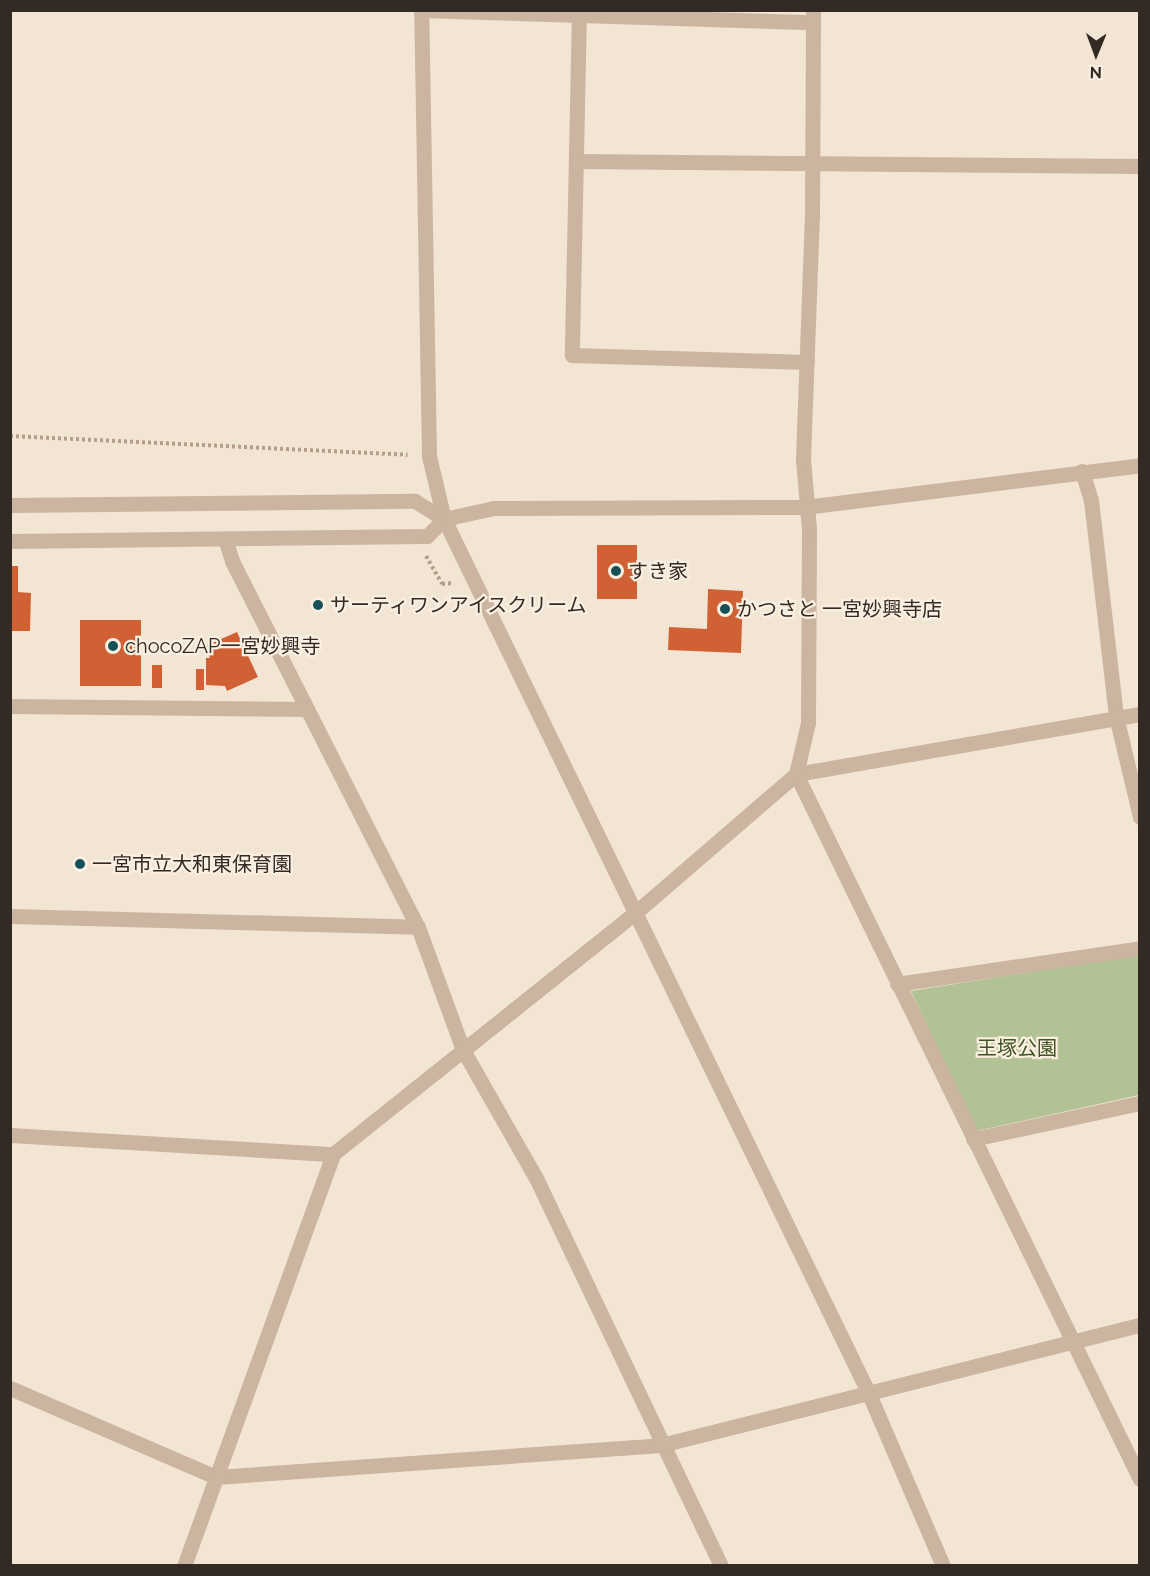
<!DOCTYPE html>
<html>
<head>
<meta charset="utf-8">
<style>
  body { margin:0 }
  #map { position:relative; width:1150px; height:1576px; overflow:hidden; background:#f2e5d4; font-family:Raleway,"Noto Sans JP",sans-serif }
  div>[style] { position:absolute }
  [style*='--x'] { left:calc(var(--x)*1px); top:calc(var(--y)*1px); width:calc(var(--w)*1px); rotate:calc(var(--a)*1deg) }
  .green>* { inset:0; background:#b1c294 }
  .building>* { inset:0; background:#d06135; transform-origin:0 0 }
  .path>* { height:4px; margin-top:-2px; transform-origin:0; background:repeating-linear-gradient(90deg,#b69f8a 0 3px,transparent 0 6px) }
  .minor>* { height:15px; margin:-7.5px; padding:0 7.5px; transform-origin:7.5px; border-radius:7.5px; background:#cbb5a0 }
  .tertiary>* { height:15px; margin:-7.5px; padding:0 7.5px; transform-origin:7.5px; border-radius:7.5px; background:#cbb5a0 }
  .dots>* { width:16px; height:16px; translate:-50% -50%; box-sizing:border-box; border:3px solid #faefe1; border-radius:50% }
  span { translate:-50% -50%; white-space:nowrap; text-align:center; line-height:1.15; -webkit-text-stroke:4.5px #faefe1; paint-order:stroke }
  .poi-label { font-size:20px; color:#342a24 }
  .left { translate:0 -50%; text-align:left }
  .park-label { font-size:20px; color:#415426 }
  .frame { position:absolute; inset:0; border:12px solid #342a24; pointer-events:none }
  .north { position:absolute; left:1066px; top:24px; width:60px; height:60px; -webkit-text-stroke:4px #faefe1; paint-order:stroke; rotate:181deg; font-size:16px; font-weight:700; line-height:24px; text-align:center; color:#342a24 }
  .north::after { content:''; display:block; margin:auto; width:21px; height:27px; background:#342a24; clip-path:polygon(50% 0,100% 100%,50% 72%,0 100%) }
</style>
</head>
<body>
<div id="map">
  <div class="green">
    <div style="clip-path:polygon(1139px 955px,1139px 1095px,976px 1131px,911px 991px)"></div>
  </div>
  <div class="building">
    <div style="left:637px;top:545px;width:54px;height:40px;rotate:90deg"></div>
    <div style="clip-path:polygon(10px 566px,18px 566px,18px 592px,31px 593px,30px 631px,10px 631px)"></div>
    <div style="clip-path:polygon(708px 589px,743px 591px,741px 653px,668px 650px,669px 627px,707px 629px)"></div>
    <div style="left:80px;top:620px;width:61px;height:66px"></div>
    <div style="clip-path:polygon(237px 632px,258px 677px,227px 691px,225px 686px,206px 685px,206px 658px,210px 658px,205px 646px)"></div>
    <div style="left:152px;top:665px;width:10px;height:23px"></div>
    <div style="left:204px;top:669px;width:21px;height:8px;rotate:90deg"></div>
  </div>
  <div class="path">
    <div style="--x:10;--y:436;--w:398;--a:2.7"></div>
    <div style="--x:426;--y:556;--w:32;--a:60"></div>
    <div style="--x:442;--y:584;--w:11;--a:-5"></div>
  </div>
  <div class="minor">
    <div style="--x:579;--y:10;--w:345;--a:91.2"></div>
    <div style="--x:572;--y:355;--w:235;--a:1.7"></div>
    <div style="--x:576;--y:161;--w:564;--a:0.51"></div>
    <div style="--x:1082;--y:471;--w:30;--a:73"></div>
    <div style="--x:1091;--y:500;--w:217;--a:83.4"></div>
    <div style="--x:1116;--y:716;--w:104;--a:76.6"></div>
    <div style="--x:444;--y:519;--w:65;--a:-103.4"></div>
    <div style="--x:429;--y:456;--w:446;--a:-91"></div>
    <div style="--x:421;--y:10;--w:392;--a:1.8"></div>
    <div style="--x:225;--y:539;--w:23;--a:72"></div>
    <div style="--x:232;--y:561;--w:411;--a:63.1"></div>
    <div style="--x:418;--y:927;--w:131;--a:69.9"></div>
    <div style="--x:463;--y:1050;--w:147;--a:60.3"></div>
    <div style="--x:536;--y:1178;--w:430;--a:64.5"></div>
    <div style="--x:10;--y:706;--w:297;--a:0.6"></div>
    <div style="--x:1140;--y:714;--w:349;--a:170.1"></div>
    <div style="--x:796;--y:774;--w:784;--a:63.99"></div>
    <div style="--x:10;--y:916;--w:408;--a:1.5"></div>
    <div style="--x:897;--y:984;--w:246;--a:-8.4"></div>
    <div style="--x:10;--y:1135;--w:324;--a:3.4"></div>
    <div style="--x:973;--y:1139;--w:171;--a:-12.2"></div>
    <div style="--x:10;--y:1388;--w:224;--a:23.4"></div>
    <div style="--x:216;--y:1477;--w:446;--a:-4.1"></div>
    <div style="--x:661;--y:1445;--w:494;--a:-14.1"></div>
    <div style="--x:184;--y:1566;--w:438;--a:-70.1"></div>
    <div style="--x:333;--y:1154;--w:386;--a:-38.6"></div>
    <div style="--x:635;--y:913;--w:213;--a:-40.8"></div>
    <div style="--x:796;--y:774;--w:52;--a:-76.8"></div>
    <div style="--x:808;--y:723;--w:194;--a:-89.7"></div>
    <div style="--x:809;--y:529;--w:70;--a:-94.9"></div>
    <div style="--x:803;--y:459;--w:242;--a:-87.9"></div>
    <div style="--x:812;--y:217;--w:207;--a:-89.7"></div>
  </div>
  <div class="tertiary">
    <div style="--x:10;--y:505;--w:405;--a:-0.6"></div>
    <div style="--x:415;--y:501;--w:34;--a:32"></div>
    <div style="--x:444;--y:519;--w:973;--a:64.09"></div>
    <div style="--x:869;--y:1394;--w:187;--a:66.7"></div>
    <div style="--x:10;--y:541;--w:417;--a:-0.7"></div>
    <div style="--x:427;--y:536;--w:24;--a:-45"></div>
    <div style="--x:444;--y:519;--w:51;--a:-12.4"></div>
    <div style="--x:494;--y:508;--w:311;--a:-0.2"></div>
    <div style="--x:805;--y:507;--w:338;--a:-7.1"></div>
  </div>
  <div class="dots">
    <div style="left:616px;top:571px;background:#175158"></div>
    <div style="left:318px;top:605px;background:#175158"></div>
    <div style="left:725px;top:609px;background:#175158"></div>
    <div style="left:113px;top:646px;background:#175158"></div>
    <div style="left:80px;top:864px;background:#175158"></div>
  </div>
  <div class="poi-label">
    <span class="left" style="left:628px;top:571px">すき家</span>
    <span class="left" style="left:330px;top:605px">サーティワンアイスクリーム</span>
    <span class="left" style="left:737px;top:609px">かつさと 一宮妙興寺店</span>
    <span class="left" style="left:125px;top:646px">chocoZAP一宮妙興寺</span>
    <span class="left" style="left:92px;top:864px">一宮市立大和東保育園</span>
  </div>
  <div class="park-label">
    <span style="left:1017px;top:1048px">王塚公園</span>
  </div>
  <div class="frame"></div>
  <div class="north">N</div>
</div>
</body>
</html>
